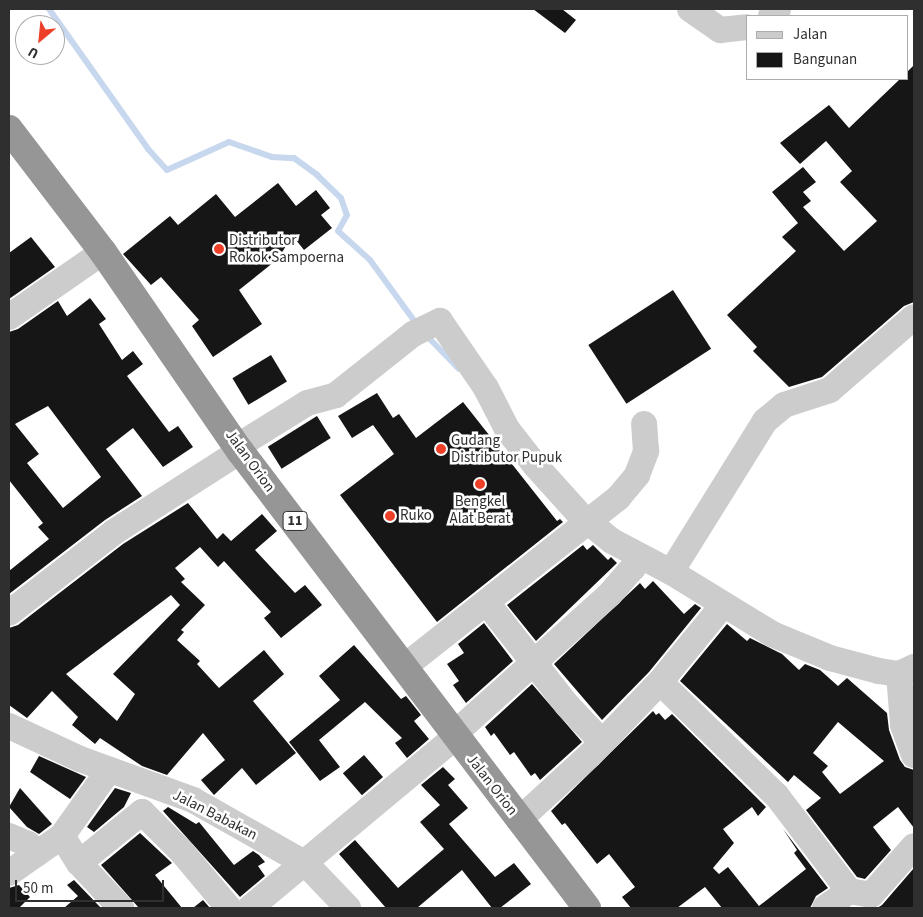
<!DOCTYPE html>
<html>
<head>
<meta charset="utf-8">
<style>
  body { margin:0 }
  #map { position:relative; width:923px; height:917px; overflow:hidden; background:#fff; font-family:"Source Sans 3",sans-serif }
  div>[style] { position:absolute }
  [style*='--x'] { left:calc(var(--x)*1px); top:calc(var(--y)*1px); width:calc(var(--w)*1px); rotate:calc(var(--a)*1deg) }
  .stream>* { height:6px; margin:-3px; padding:0 3px; transform-origin:3px; border-radius:3px; background:#c7d7ee }
  .building>* { inset:0; background:#161616; transform-origin:0 0 }
  .minor>* { height:26px; margin:-13px; padding:0 13px; transform-origin:13px; border-radius:13px; background:#ccc }
  .highway>* { height:28px; margin:-14px; padding:0 14px; transform-origin:14px; border-radius:14px; background:#969696 }
  .dots>* { width:14px; height:14px; translate:-50% -50%; box-sizing:border-box; border:2px solid #fff; border-radius:50% }
  span { translate:-50% -50%; white-space:nowrap; text-align:center; line-height:1.15; -webkit-text-stroke:5px #fff; paint-order:stroke }
  .shield-label span { padding:1px 4px; background:#fff; border:1px solid; border-radius:4px; -webkit-text-stroke-width:0 }
  .shield-label { font-size:14px; color:#2f2f2f; font-weight:700 }
  .poi-label { font-size:15px; color:#2f2f2f }
  .left { translate:0 -50%; text-align:left }
  .street-label { font-size:15px; color:#2f2f2f }
  .frame { position:absolute; inset:0; border:10px solid #2f2f2f; pointer-events:none }
  .legend { position:absolute; left:746px; top:15px; width:162px; height:65px; box-sizing:border-box; background:#fff; border:1px solid #acacac; margin:0; padding:6px 9px; list-style:none; font-size:15px; color:#2f2f2f }
  .legend li { display:flex; align-items:center; gap:10px; height:25px }
  .legend b { width:25px; border:1px solid #acacac }
  .north { position:absolute; left:15px; top:15px; width:50px; height:50px; box-sizing:border-box; background:#fff; border:1px solid #acacac; border-radius:50%; rotate:208deg; font-size:14px; font-weight:700; line-height:20px; text-align:center; color:#2f2f2f }
  .north::after { content:''; display:block; margin:auto; width:18px; height:22px; background:#ee4029; clip-path:polygon(50% 0,100% 100%,50% 72%,0 100%) }
  .scale { position:absolute; left:15px; top:880px; width:149px; height:22px; box-sizing:border-box; border:2px solid #2f2f2f; border-top:0; padding-left:6px; font-size:15px; line-height:18px; white-space:nowrap; color:#2f2f2f; -webkit-text-stroke:4px #fff; paint-order:stroke }
</style>
</head>
<body>
<div id="map">
  <div class="stream">
    <div style="--x:49;--y:9;--w:171;--a:54.7"></div>
    <div style="--x:148;--y:149;--w:28;--a:48"></div>
    <div style="--x:167;--y:170;--w:68;--a:-24.3"></div>
    <div style="--x:229;--y:142;--w:46;--a:19.2"></div>
    <div style="--x:272;--y:157;--w:22;--a:3"></div>
    <div style="--x:294;--y:158;--w:29;--a:36"></div>
    <div style="--x:317;--y:175;--w:33;--a:44"></div>
    <div style="--x:341;--y:198;--w:18;--a:71"></div>
    <div style="--x:347;--y:215;--w:18;--a:119"></div>
    <div style="--x:338;--y:231;--w:43;--a:42.2"></div>
    <div style="--x:370;--y:260;--w:82;--a:54"></div>
    <div style="--x:426;--y:335;--w:47;--a:45.9"></div>
  </div>
  <div class="building">
    <div style="clip-path:polygon(533px 9px,562px 9px,576px 20px,565px 33px)"></div>
    <div style="clip-path:polygon(914px 65px,914px 302px,904px 306px,822px 377px,789px 387px,753px 351px,757px 347px,727px 315px,796px 251px,782px 237px,798px 223px,772px 192px,803px 167px,816px 182px,803px 192px,811px 201px,803px 207px,844px 251px,877px 221px,840px 182px,852px 171px,826px 141px,800px 164px,780px 143px,829px 105px,849px 128px,900px 79px,907px 79px,907px 72px)"></div>
    <div style="clip-path:polygon(278px 183px,296px 206px,316px 190px,330px 208px,321px 215px,332px 228px,304px 250px,292px 235px,279px 258px,239px 290px,262px 324px,213px 357px,192px 326px,199px 320px,161px 277px,151px 285px,123px 254px,170px 216px,178px 225px,216px 194px,235px 217px)"></div>
    <div style="clip-path:polygon(31px 237px,55px 267px,9px 299px,9px 253px)"></div>
    <div style="left:673px;top:290px;width:70px;height:101px;rotate:57deg"></div>
    <div style="clip-path:polygon(evenodd,90px 298px,106px 319px,99px 324px,122px 360px,133px 351px,143px 364px,127px 376px,169px 432px,178px 426px,193px 447px,163px 467px,133px 428px,106px 449px,142px 496px,105px 520px,9px 594px,9px 571px,49px 539px,38px 527px,43px 523px,9px 480px,9px 332px,18px 329px,58px 301px,67px 316px,90px 298px,48px 406px,101px 477px,63px 508px,27px 463px,39px 454px,15px 424px,48px 406px)"></div>
    <div style="left:271px;top:355px;width:31px;height:45px;rotate:59deg"></div>
    <div style="clip-path:polygon(377px 393px,393px 418px,399px 414px,416px 438px,463px 402px,557px 521px,560px 519px,563px 522px,437px 622px,340px 495px,394px 454px,373px 425px,352px 438px,338px 416px)"></div>
    <div style="left:317px;top:416px;width:26px;height:58px;rotate:58deg"></div>
    <div style="clip-path:polygon(evenodd,188px 503px,217px 539px,223px 533px,231px 541px,262px 514px,277px 531px,255px 550px,295px 593px,305px 585px,322px 605px,281px 638px,264px 618px,271px 612px,224px 561px,218px 567px,200px 547px,175px 568px,185px 579px,181px 582px,205px 605px,181px 630px,184px 632px,177px 640px,200px 661px,197px 664px,219px 688px,264px 650px,284px 674px,253px 701px,296px 753px,256px 785px,242px 768px,214px 795px,201px 780px,225px 760px,203px 733px,167px 775px,142px 766px,100px 738px,95px 744px,72px 725px,78px 717px,52px 691px,27px 718px,9px 705px,9px 628px,18px 625px,123px 544px,188px 503px,171px 595px,180px 605px,113px 674px,135px 694px,117px 721px,66px 674px,171px 595px)"></div>
    <div style="clip-path:polygon(583px 545px,587px 550px,593px 545px,608px 560px,611px 557px,617px 563px,536px 641px,507px 605px)"></div>
    <div style="clip-path:polygon(653px 581px,684px 614px,695px 604px,701px 608px,649px 672px,602px 720px,554px 664px,640px 583px,645px 589px)"></div>
    <div style="clip-path:polygon(484px 623px,513px 661px,466px 703px,453px 685px,459px 681px,447px 664px,464px 653px,458px 644px)"></div>
    <div style="clip-path:polygon(evenodd,727px 624px,747px 641px,750px 638px,782px 654px,799px 670px,805px 664px,820px 670px,838px 686px,847px 678px,887px 713px,889px 730px,900px 760px,905px 767px,914px 770px,914px 828px,898px 807px,873px 827px,891px 850px,865px 879px,857px 877px,806px 810px,821px 798px,794px 775px,788px 782px,680px 681px,727px 624px,838px 722px,884px 761px,840px 794px,822px 772px,828px 766px,813px 753px,838px 722px)"></div>
    <div style="clip-path:polygon(354px 645px,401px 699px,406px 696px,421px 715px,414px 721px,429px 739px,407px 758px,395px 743px,402px 738px,365px 702px,319px 740px,340px 767px,320px 781px,289px 742px,340px 700px,319px 676px)"></div>
    <div style="clip-path:polygon(532px 684px,582px 742px,540px 780px,535px 773px,531px 776px,514px 752px,510px 755px,494px 733px,491px 736px,485px 727px)"></div>
    <div style="clip-path:polygon(653px 711px,656px 715px,659px 713px,665px 720px,672px 714px,766px 807px,758px 816px,752px 807px,723px 829px,734px 843px,713px 868px,719px 874px,728px 867px,759px 906px,806px 869px,794px 853px,797px 850px,783px 829px,828px 888px,816px 896px,810px 908px,722px 908px,705px 887px,677px 908px,631px 908px,622px 897px,635px 887px,609px 854px,597px 864px,565px 823px,562px 825px,551px 811px)"></div>
    <div style="left:364px;top:755px;width:29px;height:28px;rotate:49deg"></div>
    <div style="clip-path:polygon(39px 756px,86px 777px,70px 799px,30px 772px)"></div>
    <div style="clip-path:polygon(443px 767px,455px 779px,448px 785px,468px 808px,449px 824px,495px 877px,514px 863px,531px 884px,500px 908px,492px 908px,462px 870px,417px 908px,386px 908px,339px 854px,355px 840px,398px 888px,444px 849px,420px 822px,440px 805px,421px 785px)"></div>
    <div style="clip-path:polygon(20px 788px,52px 824px,39px 834px,27px 827px,9px 807px)"></div>
    <div style="clip-path:polygon(115px 788px,131px 793px,124px 807px,94px 832px,87px 827px)"></div>
    <div style="clip-path:polygon(168px 807px,196px 824px,199px 822px,234px 865px,253px 851px,259px 855px,265px 862px,258px 866px,265px 876px,240px 897px,163px 811px)"></div>
    <div style="clip-path:polygon(140px 833px,172px 863px,155px 875px,182px 908px,139px 908px,101px 865px)"></div>
    <div style="clip-path:polygon(914px 868px,914px 908px,877px 908px,882px 905px)"></div>
    <div style="clip-path:polygon(74px 880px,101px 908px,64px 908px,78px 896px,67px 885px)"></div>
    <div style="clip-path:polygon(19px 885px,30px 897px,19px 908px,9px 908px,9px 888px)"></div>
    <div style="clip-path:polygon(203px 900px,210px 908px,193px 908px)"></div>
  </div>
  <div class="minor">
    <div style="--x:690;--y:9;--w:37;--a:35"></div>
    <div style="--x:720;--y:30;--w:27;--a:-6"></div>
    <div style="--x:771;--y:16;--w:10;--a:-45"></div>
    <div style="--x:9;--y:317;--w:114;--a:-34.7"></div>
    <div style="--x:238;--y:446;--w:81;--a:-31.9"></div>
    <div style="--x:307;--y:403;--w:30;--a:-15"></div>
    <div style="--x:336;--y:395;--w:98;--a:-38.4"></div>
    <div style="--x:413;--y:334;--w:30;--a:-26"></div>
    <div style="--x:440;--y:321;--w:81;--a:55.5"></div>
    <div style="--x:486;--y:388;--w:46;--a:62.9"></div>
    <div style="--x:507;--y:429;--w:46;--a:52.1"></div>
    <div style="--x:535;--y:465;--w:69;--a:48"></div>
    <div style="--x:581;--y:516;--w:40;--a:39"></div>
    <div style="--x:612;--y:541;--w:67;--a:27.7"></div>
    <div style="--x:671;--y:572;--w:119;--a:31.5"></div>
    <div style="--x:772;--y:634;--w:63;--a:22.5"></div>
    <div style="--x:830;--y:658;--w:51;--a:14.9"></div>
    <div style="--x:879;--y:671;--w:20;--a:9"></div>
    <div style="--x:899;--y:674;--w:17;--a:-25"></div>
    <div style="--x:671;--y:572;--w:178;--a:-58.1"></div>
    <div style="--x:765;--y:421;--w:25;--a:-40"></div>
    <div style="--x:784;--y:405;--w:48;--a:-18.1"></div>
    <div style="--x:830;--y:390;--w:111;--a:-41"></div>
    <div style="--x:487;--y:603;--w:130;--a:51.9"></div>
    <div style="--x:567;--y:705;--w:51;--a:46.6"></div>
    <div style="--x:9;--y:613;--w:133;--a:-37.6"></div>
    <div style="--x:114;--y:532;--w:150;--a:-32.7"></div>
    <div style="--x:404;--y:667;--w:273;--a:-38.3"></div>
    <div style="--x:618;--y:498;--w:30;--a:-50"></div>
    <div style="--x:637;--y:475;--w:26;--a:-69"></div>
    <div style="--x:646;--y:451;--w:27;--a:-94"></div>
    <div style="--x:899;--y:674;--w:51;--a:85.5"></div>
    <div style="--x:903;--y:725;--w:32;--a:70"></div>
    <div style="--x:660;--y:682;--w:163;--a:44.3"></div>
    <div style="--x:777;--y:796;--w:119;--a:52.8"></div>
    <div style="--x:9;--y:726;--w:78;--a:24.9"></div>
    <div style="--x:80;--y:759;--w:120;--a:19.9"></div>
    <div style="--x:193;--y:800;--w:130;--a:29.5"></div>
    <div style="--x:306;--y:864;--w:61;--a:46.3"></div>
    <div style="--x:453;--y:735;--w:211;--a:-41.9"></div>
    <div style="--x:610;--y:594;--w:35;--a:-49"></div>
    <div style="--x:633;--y:568;--w:13;--a:-63"></div>
    <div style="--x:109;--y:770;--w:81;--a:125.5"></div>
    <div style="--x:62;--y:836;--w:32;--a:58"></div>
    <div style="--x:79;--y:863;--w:62;--a:47"></div>
    <div style="--x:519;--y:820;--w:96;--a:-42.5"></div>
    <div style="--x:590;--y:755;--w:101;--a:-46.2"></div>
    <div style="--x:660;--y:682;--w:99;--a:-50.7"></div>
    <div style="--x:9;--y:836;--w:21;--a:23"></div>
    <div style="--x:28;--y:844;--w:13;--a:51"></div>
    <div style="--x:79;--y:863;--w:81;--a:-39"></div>
    <div style="--x:142;--y:812;--w:55;--a:45"></div>
    <div style="--x:181;--y:851;--w:75;--a:49.9"></div>
    <div style="--x:9;--y:873;--w:65;--a:-34.9"></div>
    <div style="--x:250;--y:908;--w:267;--a:-39.8"></div>
    <div style="--x:825;--y:908;--w:29;--a:-35"></div>
    <div style="--x:849;--y:891;--w:22;--a:10"></div>
    <div style="--x:871;--y:895;--w:65;--a:-48.7"></div>
  </div>
  <div class="highway">
    <div style="--x:9;--y:129;--w:155;--a:52.6"></div>
    <div style="--x:103;--y:252;--w:242;--a:55.5"></div>
    <div style="--x:240;--y:451;--w:574;--a:52.79"></div>
  </div>
  <div class="dots">
    <div style="left:219px;top:249px;background:#ee4029"></div>
    <div style="left:441px;top:449px;background:#ee4029"></div>
    <div style="left:480px;top:484px;background:#ee4029"></div>
    <div style="left:390px;top:516px;background:#ee4029"></div>
  </div>
  <div class="shield-label">
    <span style="left:295px;top:521px">11</span>
  </div>
  <div class="poi-label">
    <span class="left" style="left:229px;top:249px">Distributor<br>Rokok Sampoerna</span>
    <span class="left" style="left:451px;top:449px">Gudang<br>Distributor Pupuk</span>
    <span style="left:480px;top:510px">Bengkel<br>Alat Berat</span>
    <span class="left" style="left:400px;top:516px">Ruko</span>
  </div>
  <div class="street-label">
    <span style="left:250px;top:461px;rotate:54deg">Jalan Orion</span>
    <span style="left:492px;top:785px;rotate:52deg">Jalan Orion</span>
    <span style="left:215px;top:815px;rotate:27deg">Jalan Babakan</span>
  </div>
  <div class="frame"></div>
  <ul class="legend">
  <li><b style="height:6px;background:#ccc"></b>Jalan</li>
  <li><b style="height:14px;background:#161616"></b>Bangunan</li>
  </ul>
  <div class="north">U</div>
  <div class="scale">50 m</div>
</div>
</body>
</html>
